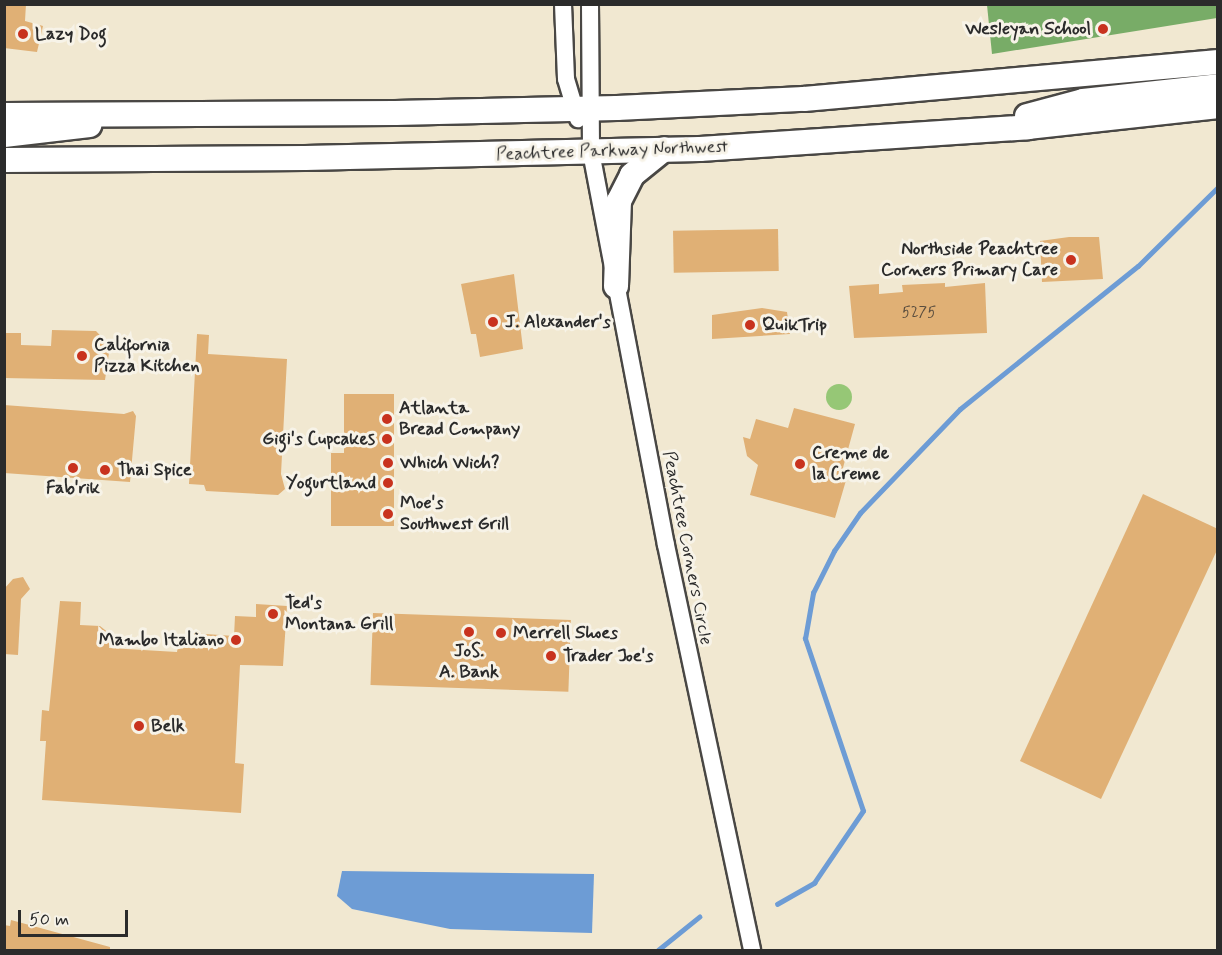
<!DOCTYPE html>
<html>
<head>
<meta charset="utf-8">
<style>
  body { margin:0 }
  #map { position:relative; width:1222px; height:955px; overflow:hidden; background:#f1e8d1; font-family:Mynerve,sans-serif }
  div>[style] { position:absolute }
  [style*='--x'] { left:calc(var(--x)*1px); top:calc(var(--y)*1px); width:calc(var(--w)*1px); rotate:calc(var(--a)*1deg) }
  .green>* { inset:0; background:#96c776 }
  .round { border-radius:50% }
  .forest>* { inset:0; background:#78ac67 }
  .water>* { inset:0; background:#6d9cd5 }
  .stream>* { height:4.5px; margin:-2.25px; padding:0 2.25px; transform-origin:2.25px; border-radius:2.25px; background:#6d9cd5 }
  .building>* { inset:0; background:#e0b075; transform-origin:0 0 }
  .roads { filter:drop-shadow(2px 0 #494744) drop-shadow(-2px 0 #494744) drop-shadow(0 2px #494744) drop-shadow(0 -2px #494744) }
  .minor>* { height:16px; margin:-8px; padding:0 8px; transform-origin:8px; border-radius:8px; background:#fff }
  .highway>* { height:24px; margin:-12px; padding:0 12px; transform-origin:12px; border-radius:12px; background:#fff }
  .dots>* { width:16px; height:16px; translate:-50% -50%; box-sizing:border-box; border:3px solid #f7f3e8; border-radius:50% }
  span { translate:-50% -50%; white-space:nowrap; text-align:center; line-height:1.15; -webkit-text-stroke:6px #f7f3e8; paint-order:stroke }
  .number-label { font-size:15px; color:#584c3e }
  .number-label span { -webkit-text-stroke-width:0 }
  .poi-label { font-size:18px; color:#2b2b2b; font-weight:700 }
  .right { translate:-100% -50%; text-align:right }
  .left { translate:0 -50%; text-align:left }
  .street-label { font-size:18px; color:#2b2b2b }
  .frame { position:absolute; inset:0; border:6px solid #2b2b2b; pointer-events:none }
  .scale { position:absolute; left:18px; top:910px; width:110px; height:27px; box-sizing:border-box; border:3px solid #2b2b2b; border-top:0; padding-left:8px; font-size:18px; line-height:21px; white-space:nowrap; color:#2b2b2b; -webkit-text-stroke:4px #f7f3e8; paint-order:stroke }
</style>
</head>
<body>
<div id="map">
  <div class="green">
    <div class="round" style="left:826px;top:384px;width:26px;height:26px"></div>
  </div>
  <div class="forest">
    <div style="clip-path:polygon(987px 5px,1217px 5px,1217px 18px,992px 54px)"></div>
  </div>
  <div class="water">
    <div style="clip-path:polygon(342px 871px,594px 874px,592px 933px,450px 929px,352px 909px,337px 896px)"></div>
  </div>
  <div class="stream">
    <div style="--x:777;--y:904;--w:43;--a:-29.6"></div>
    <div style="--x:814;--y:883;--w:87;--a:-55.8"></div>
    <div style="--x:863;--y:811;--w:182;--a:-108.6"></div>
    <div style="--x:805;--y:639;--w:47;--a:-80.1"></div>
    <div style="--x:813;--y:593;--w:47;--a:-63.4"></div>
    <div style="--x:834;--y:551;--w:46;--a:-55.6"></div>
    <div style="--x:860;--y:513;--w:144;--a:-46.1"></div>
    <div style="--x:960;--y:409;--w:228;--a:-38.8"></div>
    <div style="--x:1138;--y:266;--w:112;--a:-44.6"></div>
    <div style="--x:658;--y:950;--w:53;--a:-38.8"></div>
  </div>
  <div class="building">
    <div style="clip-path:polygon(4px 4px,26px 4px,25px 21px,43px 26px,37px 52px,4px 48px)"></div>
    <div style="left:778px;top:229px;width:42px;height:105px;rotate:89deg"></div>
    <div style="clip-path:polygon(1069px 237px,1099px 237px,1103px 279px,1042px 282px,1040px 241px)"></div>
    <div style="clip-path:polygon(514px 274px,523px 349px,480px 357px,476px 334px,471px 334px,461px 284px)"></div>
    <div style="clip-path:polygon(945px 283px,945px 287px,985px 283px,987px 333px,854px 338px,849px 286px,879px 284px,879px 294px,903px 292px,902px 285px)"></div>
    <div style="clip-path:polygon(762px 308px,787px 312px,790px 334px,712px 339px,712px 315px)"></div>
    <div style="clip-path:polygon(52px 330px,96px 331px,110px 346px,105px 380px,4px 378px,4px 333px,21px 333px,21px 345px,51px 346px)"></div>
    <div style="clip-path:polygon(197px 334px,209px 335px,208px 354px,287px 359px,281px 474px,285px 489px,278px 495px,206px 491px,204px 485px,189px 484px)"></div>
    <div style="clip-path:polygon(344px 394px,394px 394px,394px 526px,331px 526px,331px 453px,344px 453px)"></div>
    <div style="clip-path:polygon(4px 405px,124px 414px,133px 411px,136px 416px,130px 482px,4px 473px)"></div>
    <div style="clip-path:polygon(794px 408px,855px 424px,841px 475px,847px 477px,835px 518px,750px 495px,758px 465px,747px 456px,743px 437px,750px 439px,756px 419px,788px 428px)"></div>
    <div style="clip-path:polygon(1143px 494px,1218px 529px,1218px 548px,1101px 799px,1020px 761px)"></div>
    <div style="clip-path:polygon(23px 577px,30px 589px,21px 599px,18px 655px,4px 654px,4px 589px,13px 579px)"></div>
    <div style="clip-path:polygon(60px 601px,81px 602px,80px 625px,100px 626px,110px 634px,109px 648px,177px 652px,179px 639px,191px 633px,234px 636px,235px 616px,256px 617px,256px 604px,287px 606px,283px 666px,240px 665px,235px 763px,244px 764px,241px 813px,42px 800px,46px 741px,40px 741px,42px 710px,49px 711px)"></div>
    <div style="left:373px;top:613px;width:198px;height:72px;rotate:2deg"></div>
    <div style="clip-path:polygon(11px 920px,110px 947px,110px 951px,4px 951px,4px 925px,10px 926px)"></div>
  </div>
  <div class="roads">
    <div class="minor">
      <div style="--x:563;--y:4;--w:75;--a:87.7"></div>
      <div style="--x:566;--y:79;--w:42;--a:73.3"></div>
      <div style="--x:590;--y:4;--w:148;--a:89.6"></div>
      <div style="--x:591;--y:152;--w:400;--a:79.2"></div>
      <div style="--x:666;--y:545;--w:414;--a:78"></div>
    </div>
    <div class="highway">
      <div style="--x:4;--y:115;--w:391;--a:-0.3"></div>
      <div style="--x:395;--y:113;--w:222;--a:-1.3"></div>
      <div style="--x:617;--y:108;--w:187;--a:-2.8"></div>
      <div style="--x:804;--y:99;--w:416;--a:-5.1"></div>
      <div style="--x:1027;--y:116;--w:58;--a:-15"></div>
      <div style="--x:1083;--y:101;--w:136;--a:-6.3"></div>
      <div style="--x:4;--y:135;--w:86;--a:-6.7"></div>
      <div style="--x:4;--y:160;--w:301;--a:-0.4"></div>
      <div style="--x:305;--y:158;--w:395;--a:-1.3"></div>
      <div style="--x:700;--y:149;--w:329;--a:-3.8"></div>
      <div style="--x:1028;--y:127;--w:191;--a:-6.3"></div>
      <div style="--x:616;--y:286;--w:85;--a:-88"></div>
      <div style="--x:619;--y:201;--w:29;--a:-63"></div>
      <div style="--x:632;--y:175;--w:41;--a:-39.1"></div>
    </div>
  </div>
  <div class="dots">
    <div style="left:1103px;top:29px;background:#c8321e"></div>
    <div style="left:23px;top:34px;background:#c8321e"></div>
    <div style="left:1071px;top:260px;background:#c8321e"></div>
    <div style="left:493px;top:322px;background:#c8321e"></div>
    <div style="left:750px;top:325px;background:#c8321e"></div>
    <div style="left:82px;top:356px;background:#c8321e"></div>
    <div style="left:387px;top:419px;background:#c8321e"></div>
    <div style="left:387px;top:439px;background:#c8321e"></div>
    <div style="left:388px;top:463px;background:#c8321e"></div>
    <div style="left:800px;top:464px;background:#c8321e"></div>
    <div style="left:73px;top:468px;background:#c8321e"></div>
    <div style="left:105px;top:470px;background:#c8321e"></div>
    <div style="left:388px;top:483px;background:#c8321e"></div>
    <div style="left:388px;top:514px;background:#c8321e"></div>
    <div style="left:273px;top:614px;background:#c8321e"></div>
    <div style="left:469px;top:632px;background:#c8321e"></div>
    <div style="left:501px;top:633px;background:#c8321e"></div>
    <div style="left:236px;top:640px;background:#c8321e"></div>
    <div style="left:551px;top:656px;background:#c8321e"></div>
    <div style="left:139px;top:726px;background:#c8321e"></div>
  </div>
  <div class="number-label">
    <span style="left:919px;top:314px">5275</span>
  </div>
  <div class="poi-label">
    <span class="right" style="left:1091px;top:29px">Wesleyan School</span>
    <span class="left" style="left:35px;top:34px">Lazy Dog</span>
    <span class="right" style="left:1058px;top:260px">Northside Peachtree<br>Corners Primary Care</span>
    <span class="left" style="left:505px;top:322px">J. Alexander's</span>
    <span class="left" style="left:762px;top:325px">QuikTrip</span>
    <span class="left" style="left:94px;top:356px">California<br>Pizza Kitchen</span>
    <span class="left" style="left:399px;top:419px">Atlanta<br>Bread Company</span>
    <span class="right" style="left:375px;top:439px">Gigi's Cupcakes</span>
    <span class="left" style="left:812px;top:464px">Creme de<br>la Creme</span>
    <span class="left" style="left:400px;top:463px">Which Wich?</span>
    <span class="left" style="left:117px;top:470px">Thai Spice</span>
    <span class="right" style="left:376px;top:483px">Yogurtland</span>
    <span style="left:73px;top:488px">Fab'rik</span>
    <span class="left" style="left:400px;top:514px">Moe's<br>Southwest Grill</span>
    <span class="left" style="left:285px;top:614px">Ted's<br>Montana Grill</span>
    <span class="left" style="left:513px;top:633px">Merrell Shoes</span>
    <span class="right" style="left:224px;top:640px">Mambo Italiano</span>
    <span style="left:469px;top:662px">JoS.<br>A. Bank</span>
    <span class="left" style="left:563px;top:656px">Trader Joe's</span>
    <span class="left" style="left:151px;top:726px">Belk</span>
  </div>
  <div class="street-label">
    <span style="left:612px;top:151px;rotate:-2deg">Peachtree Parkway Northwest</span>
    <span style="left:687px;top:548px;rotate:79deg">Peachtree Corners Circle</span>
  </div>
  <div class="frame"></div>
  <div class="scale">50 m</div>
</div>
</body>
</html>
